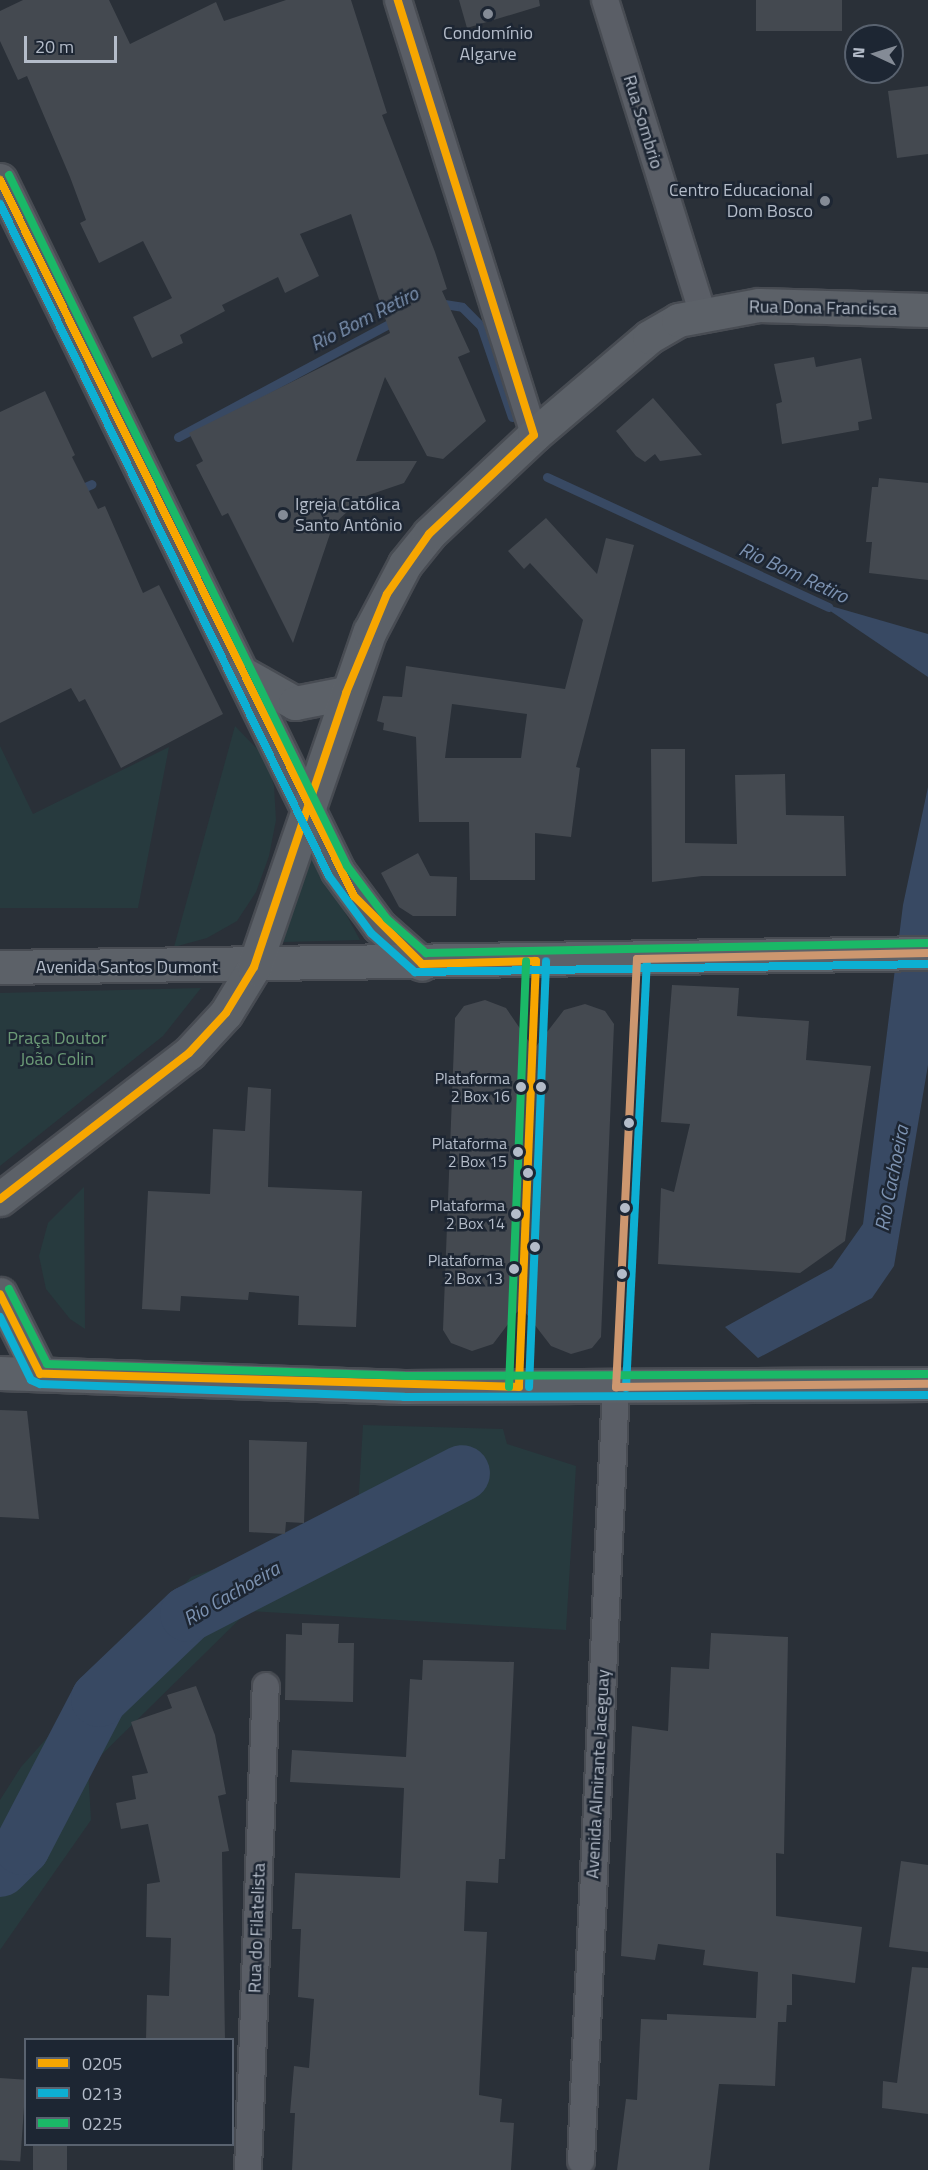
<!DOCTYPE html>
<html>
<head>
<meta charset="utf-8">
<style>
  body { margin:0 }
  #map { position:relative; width:928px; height:2170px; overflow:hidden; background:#2a3038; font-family:"Titillium Web",sans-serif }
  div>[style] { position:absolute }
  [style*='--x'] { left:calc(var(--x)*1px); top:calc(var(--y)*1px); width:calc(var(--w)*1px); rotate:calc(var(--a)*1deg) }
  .green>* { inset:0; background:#273a3e }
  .water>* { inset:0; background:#384963 }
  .stream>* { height:9px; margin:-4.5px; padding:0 4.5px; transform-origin:4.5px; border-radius:4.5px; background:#384963 }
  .river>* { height:56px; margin:-28px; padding:0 28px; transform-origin:28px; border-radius:28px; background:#384963 }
  .building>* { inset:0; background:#444950; transform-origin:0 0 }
  .roads { filter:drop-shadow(2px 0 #484c53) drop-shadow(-2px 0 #484c53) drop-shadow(0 2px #484c53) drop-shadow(0 -2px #484c53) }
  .street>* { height:26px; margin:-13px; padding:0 13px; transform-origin:13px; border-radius:13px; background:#5a5e66 }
  .secondary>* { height:33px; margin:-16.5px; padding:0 16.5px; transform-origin:16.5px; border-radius:16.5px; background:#595d64 }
  .primary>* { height:33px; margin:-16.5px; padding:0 16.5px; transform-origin:16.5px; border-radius:16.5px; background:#5c6168 }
  .bus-1>* { height:8px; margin:-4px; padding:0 4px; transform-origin:4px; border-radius:4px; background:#f7a600 }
  .bus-2>* { height:8px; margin:-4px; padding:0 4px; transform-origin:4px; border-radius:4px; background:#0dafd3 }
  .bus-3>* { height:8px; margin:-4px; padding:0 4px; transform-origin:4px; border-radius:4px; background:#1ab867 }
  .bus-4>* { height:8px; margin:-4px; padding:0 4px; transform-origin:4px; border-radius:4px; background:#cd976f }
  .dots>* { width:16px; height:16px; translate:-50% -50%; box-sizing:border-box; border:3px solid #1d2633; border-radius:50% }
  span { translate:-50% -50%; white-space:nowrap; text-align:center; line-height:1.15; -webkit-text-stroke:5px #1d2633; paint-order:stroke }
  .bus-label { font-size:16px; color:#b4bcc9 }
  .right { translate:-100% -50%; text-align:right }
  .poi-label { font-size:18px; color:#b4bcc9 }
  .left { translate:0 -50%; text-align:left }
  .street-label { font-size:18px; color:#b4bcc9 }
  .park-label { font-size:18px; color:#6b9a76 }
  .water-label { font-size:20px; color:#7c92b1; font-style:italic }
  .legend { position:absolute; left:24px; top:2038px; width:210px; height:108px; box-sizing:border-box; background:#1d2633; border:2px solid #59626f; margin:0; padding:8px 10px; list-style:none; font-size:18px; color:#b4bcc9 }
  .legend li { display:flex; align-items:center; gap:12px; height:30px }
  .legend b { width:30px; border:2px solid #59626f }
  .north { position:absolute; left:844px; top:24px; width:60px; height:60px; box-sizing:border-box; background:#1d2633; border:2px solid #59626f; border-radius:50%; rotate:274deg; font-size:16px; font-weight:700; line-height:24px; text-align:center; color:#b4bcc9 }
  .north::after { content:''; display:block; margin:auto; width:21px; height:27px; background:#848b96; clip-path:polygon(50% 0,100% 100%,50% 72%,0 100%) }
  .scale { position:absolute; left:24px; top:36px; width:93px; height:27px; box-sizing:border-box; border:3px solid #b4bcc9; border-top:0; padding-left:8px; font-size:18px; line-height:21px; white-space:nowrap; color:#b4bcc9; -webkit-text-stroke:4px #1d2633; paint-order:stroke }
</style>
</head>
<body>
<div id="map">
  <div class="green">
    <div style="clip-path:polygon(235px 726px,266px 758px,274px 786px,276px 820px,269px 856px,256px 892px,237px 921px,207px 938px,174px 947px)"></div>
    <div style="clip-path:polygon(0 746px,33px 814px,169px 747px,138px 908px,0 908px)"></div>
    <div style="clip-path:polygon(310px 848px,360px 940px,283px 942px)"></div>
    <div style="clip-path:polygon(201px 988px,163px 1036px,0 1166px,0 993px)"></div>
    <div style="clip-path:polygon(84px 1187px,85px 1329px,70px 1319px,46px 1289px,39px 1256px,48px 1223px)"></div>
    <div style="clip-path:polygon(363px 1425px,503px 1429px,507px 1444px,576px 1466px,566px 1630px,248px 1611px,88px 1768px,91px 1820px,0 1950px,0 1800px,21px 1767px,191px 1577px,304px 1538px,358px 1509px)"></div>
  </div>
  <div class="water">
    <div style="clip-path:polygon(817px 602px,928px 634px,928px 677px)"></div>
    <div style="clip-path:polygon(928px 787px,928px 1065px,894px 1266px,872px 1298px,758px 1358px,725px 1327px,832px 1268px,863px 1224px,903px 905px)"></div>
  </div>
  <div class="stream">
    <div style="--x:438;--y:303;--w:24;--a:9"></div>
    <div style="--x:462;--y:307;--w:27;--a:45"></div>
    <div style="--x:481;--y:326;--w:96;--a:71.2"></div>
    <div style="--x:178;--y:437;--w:250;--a:-28.2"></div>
    <div style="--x:547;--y:477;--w:310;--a:24.8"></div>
    <div style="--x:76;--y:491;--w:17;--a:-24"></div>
  </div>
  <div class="river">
    <div style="--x:0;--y:1869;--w:31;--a:-45"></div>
    <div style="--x:22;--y:1847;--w:167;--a:-62.5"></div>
    <div style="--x:99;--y:1699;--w:123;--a:-43.7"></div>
    <div style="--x:188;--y:1614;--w:308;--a:-27.2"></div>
  </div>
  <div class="building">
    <div style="clip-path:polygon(23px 0,109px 0,130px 44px,216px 2px,224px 21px,286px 0,351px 0,387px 113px,382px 115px,435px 252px,447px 289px,442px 291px,470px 352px,458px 357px,486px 421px,443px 459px,427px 456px,385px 377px,356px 461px,417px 461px,404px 483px,363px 497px,333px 525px,293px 643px,228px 513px,222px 516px,196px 465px,203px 461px,189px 433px,390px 333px,351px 214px,300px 234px,319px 276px,285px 293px,278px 277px,222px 305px,225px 311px,180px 335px,183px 343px,152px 358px,133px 317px,172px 298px,143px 241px,99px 263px,80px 223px,86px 220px,70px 177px,27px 76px,18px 80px,0 41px,0 11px)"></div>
    <div style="clip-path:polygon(459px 0,539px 0,540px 6px,467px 28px)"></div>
    <div style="left:756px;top:0;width:86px;height:31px"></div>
    <div style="clip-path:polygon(928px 86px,928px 154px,897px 158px,888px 91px)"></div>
    <div style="clip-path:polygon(814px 357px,816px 367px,861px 358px,872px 419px,858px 422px,859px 430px,782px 444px,776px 404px,782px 402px,774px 364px)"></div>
    <div style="clip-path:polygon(45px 391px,75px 455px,72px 457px,98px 509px,105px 506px,143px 593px,159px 585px,223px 714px,121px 768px,85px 699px,79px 702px,71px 688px,0 723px,0 412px)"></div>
    <div style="clip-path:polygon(653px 398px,702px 455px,660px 461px,655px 454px,645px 462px,636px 456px,616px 431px)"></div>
    <div style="clip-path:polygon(879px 478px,928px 483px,928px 580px,869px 573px,872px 542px,866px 542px,872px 487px,878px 487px)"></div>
    <div style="clip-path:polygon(evenodd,546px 518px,597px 574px,606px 538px,634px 545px,576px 767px,580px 768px,571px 837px,535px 833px,535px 880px,470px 880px,469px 822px,419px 822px,416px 737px,383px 730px,384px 723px,377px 721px,383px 696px,402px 697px,406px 666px,565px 689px,583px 620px,530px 563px,524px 569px,508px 551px,546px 518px,452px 704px,527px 714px,521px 758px,445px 758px,452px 704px)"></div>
    <div style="clip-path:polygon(651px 749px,685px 749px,685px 843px,737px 844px,735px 775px,785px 774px,786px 815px,844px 816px,846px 876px,702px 876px,652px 882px)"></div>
    <div style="clip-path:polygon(418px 853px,430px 876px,457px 877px,456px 916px,413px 916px,399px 907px,381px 873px)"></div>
    <div style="clip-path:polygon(672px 985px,739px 988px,737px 1016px,809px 1021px,806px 1060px,871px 1066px,845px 1241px,800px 1273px,658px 1264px,661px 1188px,674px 1192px,690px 1124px,661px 1122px)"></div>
    <div style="clip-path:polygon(485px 1000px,506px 1008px,534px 1049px,564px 1010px,585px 1004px,605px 1011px,614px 1024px,601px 1337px,592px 1348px,571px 1354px,551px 1346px,521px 1307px,493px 1344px,472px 1351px,451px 1343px,443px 1330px,455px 1018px,464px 1006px)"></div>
    <div style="clip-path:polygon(248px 1087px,271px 1089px,268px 1187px,362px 1191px,356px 1327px,298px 1325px,299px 1296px,249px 1292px,248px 1300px,181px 1296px,180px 1311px,142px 1309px,148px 1191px,210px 1194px,213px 1129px,245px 1131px)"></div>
    <div style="clip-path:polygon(0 1410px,27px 1411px,39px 1519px,0 1517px)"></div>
    <div style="clip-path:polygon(249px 1440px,307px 1442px,304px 1523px,286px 1522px,285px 1534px,249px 1532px)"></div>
    <div style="clip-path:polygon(302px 1623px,339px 1624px,338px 1643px,354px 1643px,353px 1702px,285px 1700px,286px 1634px,302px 1635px)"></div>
    <div style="clip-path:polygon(711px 1633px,788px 1637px,784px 1854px,776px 1853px,776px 1916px,862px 1927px,855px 1983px,792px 1974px,792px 2005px,787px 2005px,786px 2022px,778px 2022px,775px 2086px,719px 2084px,709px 2170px,617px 2170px,626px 2099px,637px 2100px,641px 2019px,667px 2020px,667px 2014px,756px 2018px,758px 1972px,703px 1965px,705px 1950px,658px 1944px,655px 1960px,621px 1956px,632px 1726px,668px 1731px,671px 1667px,709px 1669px)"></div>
    <div style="clip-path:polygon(423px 1660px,514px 1662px,505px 1859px,499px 1859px,498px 1883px,466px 1881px,464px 1931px,487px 1932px,479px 2095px,502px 2099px,500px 2122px,514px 2123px,511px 2170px,292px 2170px,295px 2113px,290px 2113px,294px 2066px,309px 2068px,314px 1999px,298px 1997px,301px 1929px,292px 1929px,295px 1873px,400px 1878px,404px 1788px,290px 1782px,292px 1750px,406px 1757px,410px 1679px,422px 1680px)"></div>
    <div style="clip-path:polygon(196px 1686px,215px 1735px,226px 1794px,218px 1796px,229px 1851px,222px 1852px,225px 2040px,146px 2040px,147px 1995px,169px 1996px,171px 1938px,146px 1937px,147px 1884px,160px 1882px,148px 1824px,121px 1829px,116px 1803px,136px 1799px,132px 1776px,148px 1773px,131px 1722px,172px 1708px,167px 1695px)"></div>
    <div style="clip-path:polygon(901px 1861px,928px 1865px,928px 1952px,889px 1947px)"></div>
    <div style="clip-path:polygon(912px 1967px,928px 1968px,928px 2114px,882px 2108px,883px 2081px,897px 2083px)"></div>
    <div style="left:0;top:2078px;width:26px;height:82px;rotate:4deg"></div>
    <div style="left:33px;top:2145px;width:34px;height:25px"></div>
  </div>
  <div class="roads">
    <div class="street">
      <div style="--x:398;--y:0;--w:456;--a:72.6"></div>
      <div style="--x:605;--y:0;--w:327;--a:72.7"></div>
      <div style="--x:581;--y:2161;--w:775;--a:-87.41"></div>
      <div style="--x:248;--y:2170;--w:484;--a:-87.9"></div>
    </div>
    <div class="secondary">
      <div style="--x:0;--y:180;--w:769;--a:63.93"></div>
      <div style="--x:338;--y:871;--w:69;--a:53.3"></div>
      <div style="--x:379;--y:926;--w:57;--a:41.5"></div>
    </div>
    <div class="primary">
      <div style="--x:242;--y:673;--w:61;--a:29.5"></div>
      <div style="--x:295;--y:703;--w:52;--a:-11.1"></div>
      <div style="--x:0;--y:967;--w:928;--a:-0.86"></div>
      <div style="--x:0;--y:1199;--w:239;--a:-37.7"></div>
      <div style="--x:189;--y:1053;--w:54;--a:-47.2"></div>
      <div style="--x:226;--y:1013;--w:54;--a:-58.7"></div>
      <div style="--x:254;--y:967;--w:355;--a:-71"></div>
      <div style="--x:370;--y:631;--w:76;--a:-62.4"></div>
      <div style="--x:405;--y:564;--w:38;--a:-51"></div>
      <div style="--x:429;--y:534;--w:144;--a:-43.3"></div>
      <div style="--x:534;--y:435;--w:151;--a:-40.4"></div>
      <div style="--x:649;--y:337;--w:34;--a:-30"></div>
      <div style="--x:678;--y:320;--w:82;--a:-10.5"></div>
      <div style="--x:759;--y:305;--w:169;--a:1.7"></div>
      <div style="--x:0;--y:1294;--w:89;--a:63.4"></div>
      <div style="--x:0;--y:1373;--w:404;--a:2"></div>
      <div style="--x:404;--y:1387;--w:524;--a:-0.33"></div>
    </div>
  </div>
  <div class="bus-1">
    <div style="--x:0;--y:180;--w:799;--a:63.69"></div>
    <div style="--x:354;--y:896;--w:96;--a:45"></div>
    <div style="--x:422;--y:964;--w:114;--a:-1.5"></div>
    <div style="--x:536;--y:961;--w:426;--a:92.3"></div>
    <div style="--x:519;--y:1387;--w:479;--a:-178.4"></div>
    <div style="--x:40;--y:1374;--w:89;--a:-116.6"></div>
    <div style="--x:0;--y:1199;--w:239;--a:-37.7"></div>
    <div style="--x:189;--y:1053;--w:54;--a:-47.2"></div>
    <div style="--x:226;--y:1013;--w:54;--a:-58.7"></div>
    <div style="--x:254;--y:967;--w:289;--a:-71.4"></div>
    <div style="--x:346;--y:693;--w:107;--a:-67.5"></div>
    <div style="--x:387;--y:594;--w:73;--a:-55"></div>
    <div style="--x:429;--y:534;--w:144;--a:-43.3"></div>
    <div style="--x:534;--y:435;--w:456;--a:-107.4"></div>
  </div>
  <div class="bus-2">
    <div style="--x:0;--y:204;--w:748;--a:63.91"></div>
    <div style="--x:329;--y:876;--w:71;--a:53.6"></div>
    <div style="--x:371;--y:933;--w:59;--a:41.6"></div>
    <div style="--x:415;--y:972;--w:513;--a:-0.89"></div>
    <div style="--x:0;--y:1317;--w:70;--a:63.8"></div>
    <div style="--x:31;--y:1380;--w:10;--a:24"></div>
    <div style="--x:40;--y:1384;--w:364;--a:2"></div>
    <div style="--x:404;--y:1397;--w:524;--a:-0.22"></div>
    <div style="--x:529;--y:1387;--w:426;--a:-87.7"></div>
    <div style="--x:626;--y:1388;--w:429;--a:-87.2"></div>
  </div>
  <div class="bus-3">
    <div style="--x:9;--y:175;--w:769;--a:63.93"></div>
    <div style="--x:347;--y:866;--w:66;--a:53"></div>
    <div style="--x:387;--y:919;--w:52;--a:41.1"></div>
    <div style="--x:426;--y:953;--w:502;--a:-1.14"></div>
    <div style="--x:9;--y:1289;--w:84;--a:63.1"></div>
    <div style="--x:47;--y:1364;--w:357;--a:1.9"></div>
    <div style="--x:404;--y:1376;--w:524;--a:-0.22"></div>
    <div style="--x:509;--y:1387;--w:426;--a:-87.7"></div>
  </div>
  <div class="bus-4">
    <div style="--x:928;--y:953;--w:291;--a:178.8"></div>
    <div style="--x:637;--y:959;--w:429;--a:92.8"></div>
    <div style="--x:616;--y:1387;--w:312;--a:-0.6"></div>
  </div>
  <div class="dots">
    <div style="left:488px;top:14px;background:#848b96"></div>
    <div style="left:825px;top:201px;background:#848b96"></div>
    <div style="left:283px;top:515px;background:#848b96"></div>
    <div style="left:521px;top:1087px;background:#b4bcc9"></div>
    <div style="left:541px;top:1087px;background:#b4bcc9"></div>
    <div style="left:629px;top:1123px;background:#b4bcc9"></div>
    <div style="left:518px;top:1152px;background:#b4bcc9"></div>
    <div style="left:528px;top:1173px;background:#b4bcc9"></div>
    <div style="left:625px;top:1208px;background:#b4bcc9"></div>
    <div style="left:516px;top:1214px;background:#b4bcc9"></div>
    <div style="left:535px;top:1247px;background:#b4bcc9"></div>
    <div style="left:514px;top:1269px;background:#b4bcc9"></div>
    <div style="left:622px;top:1274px;background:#b4bcc9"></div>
  </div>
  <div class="bus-label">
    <span class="right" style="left:510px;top:1087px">Plataforma<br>2 Box 16</span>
    <span class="right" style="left:507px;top:1152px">Plataforma<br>2 Box 15</span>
    <span class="right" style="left:505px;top:1214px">Plataforma<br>2 Box 14</span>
    <span class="right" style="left:503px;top:1269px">Plataforma<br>2 Box 13</span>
  </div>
  <div class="poi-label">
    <span style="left:488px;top:44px">Condomínio<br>Algarve</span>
    <span class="right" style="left:813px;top:201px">Centro Educacional<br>Dom Bosco</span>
    <span class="left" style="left:295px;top:515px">Igreja Católica<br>Santo Antônio</span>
  </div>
  <div class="street-label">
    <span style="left:643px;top:122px;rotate:73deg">Rua Sombrio</span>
    <span style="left:823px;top:308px;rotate:1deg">Rua Dona Francisca</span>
    <span style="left:127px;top:967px">Avenida Santos Dumont</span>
    <span style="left:598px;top:1774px;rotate:-87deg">Avenida Almirante Jaceguay</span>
    <span style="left:257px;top:1928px;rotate:-88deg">Rua do Filatelista</span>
  </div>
  <div class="park-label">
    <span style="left:57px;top:1049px">Praça Doutor<br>João Colin</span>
  </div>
  <div class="water-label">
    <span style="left:364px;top:318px;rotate:-27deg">Rio Bom Retiro</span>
    <span style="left:794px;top:572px;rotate:25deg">Rio Bom Retiro</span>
    <span style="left:891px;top:1178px;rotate:-79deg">Rio Cachoeira</span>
    <span style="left:231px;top:1593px;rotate:-30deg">Rio Cachoeira</span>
  </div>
  <ul class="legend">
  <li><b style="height:8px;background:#f7a600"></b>0205</li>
  <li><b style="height:8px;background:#0dafd3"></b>0213</li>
  <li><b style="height:8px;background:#1ab867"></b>0225</li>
  </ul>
  <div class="north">N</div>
  <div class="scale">20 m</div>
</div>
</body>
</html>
